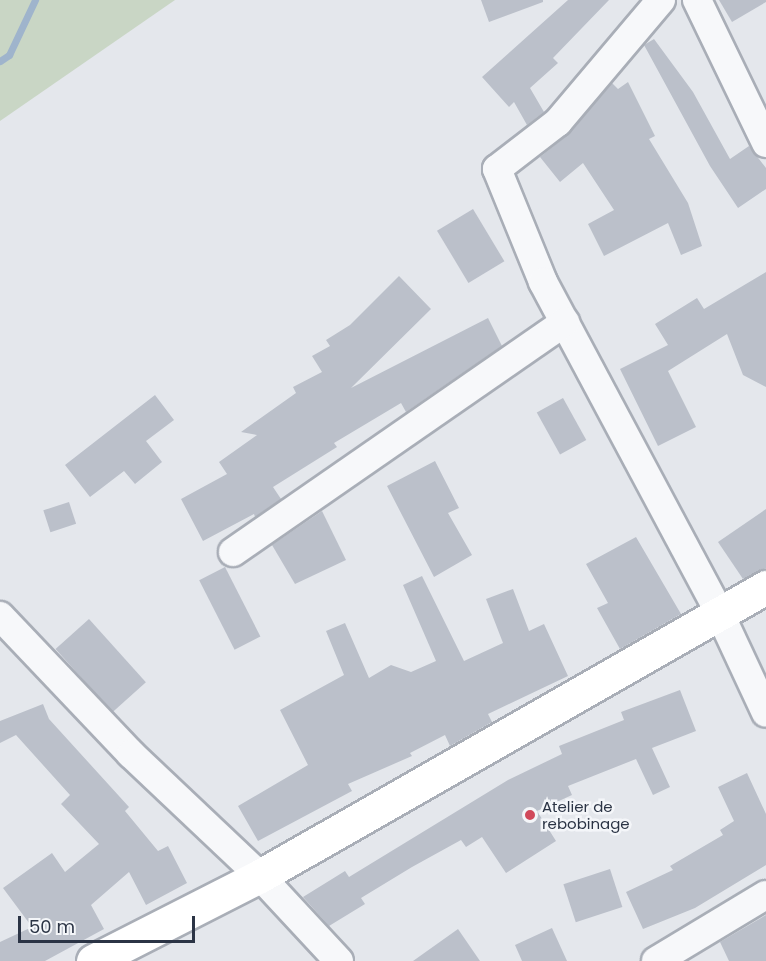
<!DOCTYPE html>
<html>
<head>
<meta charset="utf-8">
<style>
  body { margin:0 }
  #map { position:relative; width:766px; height:961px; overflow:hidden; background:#e4e7ec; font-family:Poppins,sans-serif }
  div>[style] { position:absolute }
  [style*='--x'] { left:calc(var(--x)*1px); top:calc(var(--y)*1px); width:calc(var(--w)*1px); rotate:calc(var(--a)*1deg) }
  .green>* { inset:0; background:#c9d6c5 }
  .stream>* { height:7px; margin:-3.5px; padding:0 3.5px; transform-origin:3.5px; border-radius:3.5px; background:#9fb4cc }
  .building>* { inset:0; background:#bbc0ca; transform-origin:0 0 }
  .roads { filter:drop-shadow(2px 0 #a9aeb7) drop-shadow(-2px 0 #a9aeb7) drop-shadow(0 2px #a9aeb7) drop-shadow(0 -2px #a9aeb7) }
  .minor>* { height:28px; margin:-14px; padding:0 14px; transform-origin:14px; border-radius:14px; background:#f7f8fa }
  .highway>* { height:33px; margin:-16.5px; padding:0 16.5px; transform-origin:16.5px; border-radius:16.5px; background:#fff }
  .dots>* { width:16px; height:16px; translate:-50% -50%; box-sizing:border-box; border:3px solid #f4f6f9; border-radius:50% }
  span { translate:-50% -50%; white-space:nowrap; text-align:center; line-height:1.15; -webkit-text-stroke:5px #f4f6f9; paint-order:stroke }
  .poi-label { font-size:15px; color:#2b3445 }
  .left { translate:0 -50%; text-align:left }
  .scale { position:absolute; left:18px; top:916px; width:177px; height:27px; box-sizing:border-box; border:3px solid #2b3445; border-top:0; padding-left:8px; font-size:18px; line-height:21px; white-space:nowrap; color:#2b3445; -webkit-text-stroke:4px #f4f6f9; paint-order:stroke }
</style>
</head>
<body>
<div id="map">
  <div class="green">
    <div style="clip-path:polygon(0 0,175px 0,0 121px)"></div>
  </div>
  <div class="stream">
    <div style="--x:0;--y:61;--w:11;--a:-34"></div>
    <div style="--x:9;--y:55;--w:61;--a:-64.7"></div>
  </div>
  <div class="building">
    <div style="clip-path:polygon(481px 0,543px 0,543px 2px,489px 22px)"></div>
    <div style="clip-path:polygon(568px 0,609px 0,553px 58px,558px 63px,530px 88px,544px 112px,527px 125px,514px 102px,509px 107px,482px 77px)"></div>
    <div style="clip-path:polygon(719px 0,766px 0,766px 2px,732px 22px)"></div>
    <div style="clip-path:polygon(654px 39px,693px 92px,730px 159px,749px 146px,766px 168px,766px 189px,738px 208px,710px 166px,644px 45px)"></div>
    <div style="clip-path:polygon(628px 82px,655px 136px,649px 139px,688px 203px,702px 246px,681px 255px,668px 223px,604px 256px,588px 224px,614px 210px,583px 163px,560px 182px,540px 157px,570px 133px,612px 83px,618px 89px)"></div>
    <div style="left:473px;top:209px;width:61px;height:42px;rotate:59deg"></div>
    <div style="clip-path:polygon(766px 272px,766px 387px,743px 375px,727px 334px,668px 371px,696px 427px,658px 446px,620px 369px,668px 345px,655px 324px,697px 298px,704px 309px)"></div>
    <div style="clip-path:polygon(399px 276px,431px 309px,351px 388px,488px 318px,502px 346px,406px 412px,401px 403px,334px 443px,337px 447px,273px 487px,281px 499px,255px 517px,254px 514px,203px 541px,181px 499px,227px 474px,219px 462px,257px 435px,241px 432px,296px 393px,293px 387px,322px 372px,312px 356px,330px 346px,326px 340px,350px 325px)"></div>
    <div style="clip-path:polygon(155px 395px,174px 420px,146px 441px,162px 462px,135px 484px,124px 471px,90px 497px,65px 465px)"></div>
    <div style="left:563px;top:398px;width:48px;height:30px;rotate:61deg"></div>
    <div style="clip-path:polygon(435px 461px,459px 508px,448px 513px,472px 555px,434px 577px,387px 486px)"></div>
    <div style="left:69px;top:502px;width:23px;height:27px;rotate:72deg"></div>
    <div style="clip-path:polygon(766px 509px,766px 568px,743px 579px,718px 542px)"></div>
    <div style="clip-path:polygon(322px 511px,346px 560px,295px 584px,272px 545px)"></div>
    <div style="clip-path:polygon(636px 537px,681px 614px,620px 649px,597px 608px,608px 603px,586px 564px)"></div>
    <div style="left:225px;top:567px;width:78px;height:29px;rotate:63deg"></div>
    <div style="clip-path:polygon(422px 576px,464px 661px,503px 643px,486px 599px,513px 589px,529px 631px,544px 624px,568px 676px,488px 714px,492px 722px,450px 746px,445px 735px,410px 753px,412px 756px,348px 784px,352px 791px,258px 841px,238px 806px,308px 765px,280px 710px,344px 675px,326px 631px,345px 623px,369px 678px,391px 665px,411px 672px,436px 661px,403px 585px)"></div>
    <div style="left:89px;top:619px;width:85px;height:45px;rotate:48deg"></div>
    <div style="clip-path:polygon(680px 690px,696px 731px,652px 748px,670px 787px,653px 795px,636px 759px,568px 786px,572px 795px,537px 811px,556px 841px,506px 873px,482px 837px,466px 847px,461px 840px,412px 867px,361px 898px,365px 904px,329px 926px,303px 897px,345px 871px,349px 877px,508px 780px,562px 754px,559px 746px,624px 720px,621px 712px)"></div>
    <div style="clip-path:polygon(43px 704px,49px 719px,129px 807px,125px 811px,158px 851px,168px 846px,187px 883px,146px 905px,129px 872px,91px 905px,104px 929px,45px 961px,0 961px,0 942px,32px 927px,3px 888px,52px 853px,65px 872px,99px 844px,61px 804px,70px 795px,16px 735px,0 743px,0 721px)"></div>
    <div style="clip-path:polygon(747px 773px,766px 814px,766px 865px,695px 908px,643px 929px,626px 892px,673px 870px,670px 866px,723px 835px,720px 830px,734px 821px,718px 787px)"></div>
    <div style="left:610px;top:869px;width:40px;height:49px;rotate:72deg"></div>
    <div style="clip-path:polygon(766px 915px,766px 961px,729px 961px,720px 942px)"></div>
    <div style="clip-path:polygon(552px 928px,567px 961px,522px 961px,515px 945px)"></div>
    <div style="clip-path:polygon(458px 929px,480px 961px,413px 961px)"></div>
  </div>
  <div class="roads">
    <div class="minor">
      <div style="--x:661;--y:0;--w:160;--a:130.2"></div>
      <div style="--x:558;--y:122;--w:77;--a:142.4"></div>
      <div style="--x:497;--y:169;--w:122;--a:67.8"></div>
      <div style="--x:543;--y:282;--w:374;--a:61.9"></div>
      <div style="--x:719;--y:612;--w:111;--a:65"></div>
      <div style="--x:697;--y:0;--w:159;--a:64.2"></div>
      <div style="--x:233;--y:552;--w:404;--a:-34.7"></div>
      <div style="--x:0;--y:616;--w:190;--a:46.5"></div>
      <div style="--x:131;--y:754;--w:178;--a:43.4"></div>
      <div style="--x:260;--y:876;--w:116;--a:47.1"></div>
      <div style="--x:656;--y:961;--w:128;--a:-31"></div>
    </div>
    <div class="highway">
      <div style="--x:93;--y:961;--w:187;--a:-27"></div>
      <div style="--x:260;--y:876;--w:583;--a:-29.73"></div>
    </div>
  </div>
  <div class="dots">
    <div style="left:530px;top:815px;background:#d1495b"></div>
  </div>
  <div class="poi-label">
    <span class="left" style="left:542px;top:815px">Atelier de<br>rebobinage</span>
  </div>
  <div class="scale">50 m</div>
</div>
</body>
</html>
